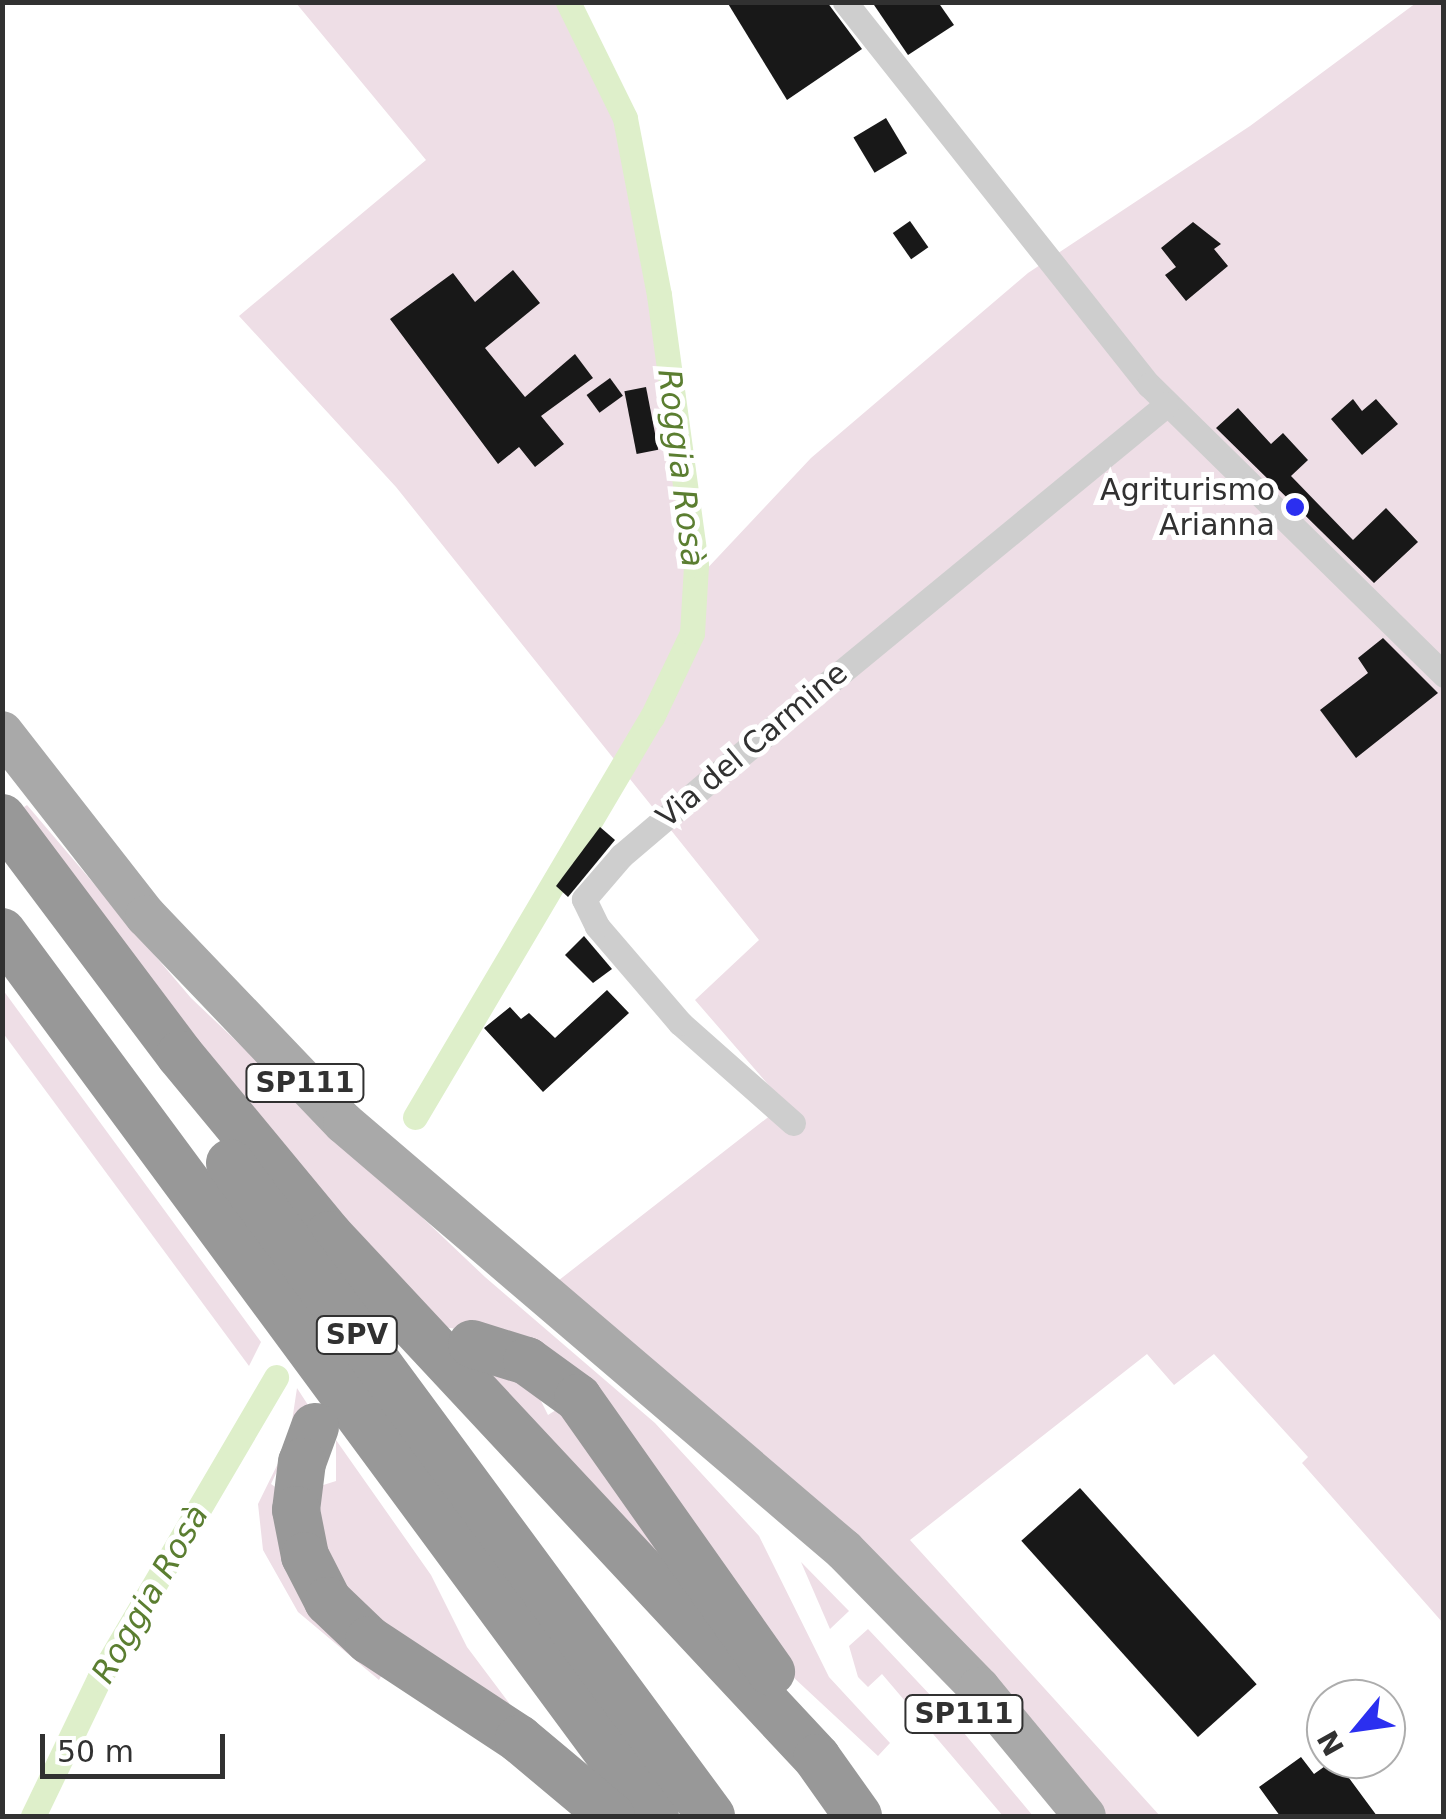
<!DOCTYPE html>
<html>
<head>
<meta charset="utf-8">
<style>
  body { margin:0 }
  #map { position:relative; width:1446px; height:1819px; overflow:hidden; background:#fff; font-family:"DejaVu Sans",sans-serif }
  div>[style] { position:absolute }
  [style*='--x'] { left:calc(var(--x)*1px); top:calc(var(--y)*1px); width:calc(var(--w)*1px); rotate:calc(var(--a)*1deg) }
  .green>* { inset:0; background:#eedee6 }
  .canal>* { height:25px; margin:-12.5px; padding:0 12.5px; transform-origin:12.5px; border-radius:12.5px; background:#deefca }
  .building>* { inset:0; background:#181818; transform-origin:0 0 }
  .street>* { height:25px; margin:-12.5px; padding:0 12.5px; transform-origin:12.5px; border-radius:12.5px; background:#cecece }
  .primary>* { height:42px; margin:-21px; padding:0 21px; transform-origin:21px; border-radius:21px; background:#a9a9a9 }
  .highway>* { height:48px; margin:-24px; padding:0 24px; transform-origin:24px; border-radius:24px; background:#989898 }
  .dots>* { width:28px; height:28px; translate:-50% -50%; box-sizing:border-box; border:5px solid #fff; border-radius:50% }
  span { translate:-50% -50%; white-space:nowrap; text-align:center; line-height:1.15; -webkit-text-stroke:10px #fff; paint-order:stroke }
  .shield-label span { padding:2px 8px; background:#fff; border:2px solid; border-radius:8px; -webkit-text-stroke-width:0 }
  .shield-label { font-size:28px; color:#313131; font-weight:700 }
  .poi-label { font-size:30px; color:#313131 }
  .right { translate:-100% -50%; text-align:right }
  .street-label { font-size:30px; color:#313131 }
  .water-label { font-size:32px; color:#5b7e31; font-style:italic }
  .frame { position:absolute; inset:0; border:5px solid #313131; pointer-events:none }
  .north { position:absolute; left:1306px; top:1679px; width:100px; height:100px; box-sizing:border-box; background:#fff; border:2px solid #adadad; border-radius:50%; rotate:241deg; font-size:28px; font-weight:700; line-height:40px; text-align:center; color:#313131 }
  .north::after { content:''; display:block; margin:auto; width:35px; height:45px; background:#2b2ff0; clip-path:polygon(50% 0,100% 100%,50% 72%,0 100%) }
  .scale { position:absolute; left:40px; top:1734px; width:185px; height:45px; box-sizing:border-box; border:5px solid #313131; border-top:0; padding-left:12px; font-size:30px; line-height:35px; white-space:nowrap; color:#313131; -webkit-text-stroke:8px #fff; paint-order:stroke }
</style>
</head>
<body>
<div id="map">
  <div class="green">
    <div style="clip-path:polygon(296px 3px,577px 3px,629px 108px,645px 161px,702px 574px,811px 458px,1028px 273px,1250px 126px,1416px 3px,1443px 3px,1443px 1623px,1302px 1463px,1308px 1457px,1214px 1354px,1174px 1385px,1147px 1354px,910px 1540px,1160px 1816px,1098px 1816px,554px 1284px,785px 1104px,695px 1000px,759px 940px,396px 487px,239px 316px,426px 160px)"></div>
    <div style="clip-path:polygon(27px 805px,191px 998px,485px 1277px,655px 1423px,759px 1536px,829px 1677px,890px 1743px,878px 1756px,763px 1649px,644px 1471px,458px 1329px,442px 1327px,368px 1245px,209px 1062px,21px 809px)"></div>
    <div style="clip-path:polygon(3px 990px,261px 1342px,249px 1366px,3px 1033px)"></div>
    <div style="clip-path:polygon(471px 1367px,514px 1378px,539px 1397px,548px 1415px,559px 1408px,709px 1607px)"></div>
    <div style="clip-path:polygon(297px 1388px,308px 1405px,271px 1484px,284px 1493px,386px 1667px,379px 1680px,298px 1612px,263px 1550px,258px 1504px,289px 1441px)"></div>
    <div style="clip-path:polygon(336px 1440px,431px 1575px,467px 1647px,524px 1723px,397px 1638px,348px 1590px,325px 1548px,317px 1487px,336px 1481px)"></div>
    <div style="clip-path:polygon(801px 1562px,849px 1611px,830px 1629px)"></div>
    <div style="clip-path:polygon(868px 1629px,949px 1715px,1033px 1816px,1003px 1816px,882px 1674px,868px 1687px,858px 1677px,849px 1646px)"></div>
  </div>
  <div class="canal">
    <div style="--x:415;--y:1117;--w:465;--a:-59.4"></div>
    <div style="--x:652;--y:717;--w:93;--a:-64.5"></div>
    <div style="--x:692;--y:633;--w:68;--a:-86.6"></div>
    <div style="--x:696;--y:565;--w:273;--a:-97.8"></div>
    <div style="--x:659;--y:295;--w:180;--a:-100.9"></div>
    <div style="--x:625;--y:118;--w:129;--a:-116.2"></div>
    <div style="--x:33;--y:1816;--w:152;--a:-64.3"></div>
    <div style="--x:99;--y:1679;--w:350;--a:-59.6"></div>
  </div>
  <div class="building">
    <div style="clip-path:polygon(727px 2px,827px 2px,862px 49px,787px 100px)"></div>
    <div style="clip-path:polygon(872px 2px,938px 2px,954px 25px,908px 55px)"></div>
    <div style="left:886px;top:118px;width:41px;height:38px;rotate:59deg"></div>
    <div style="left:910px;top:221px;width:32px;height:21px;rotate:55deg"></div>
    <div style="clip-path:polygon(1193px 222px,1221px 244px,1214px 249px,1228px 266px,1186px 301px,1165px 275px,1176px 267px,1161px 248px)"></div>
    <div style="clip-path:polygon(513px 270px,540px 303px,485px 348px,525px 397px,575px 354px,593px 378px,541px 416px,564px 444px,535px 467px,519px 447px,498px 464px,390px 319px,453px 273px,475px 302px)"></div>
    <div style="left:610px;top:378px;width:22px;height:29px;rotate:54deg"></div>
    <div style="left:646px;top:387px;width:64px;height:22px;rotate:79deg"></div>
    <div style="clip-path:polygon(1353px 399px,1362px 411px,1376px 399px,1398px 424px,1362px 455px,1331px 419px)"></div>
    <div style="clip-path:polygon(1238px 408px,1271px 444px,1283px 433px,1308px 460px,1291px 476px,1353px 540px,1386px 508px,1418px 542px,1374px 583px,1216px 428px)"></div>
    <div style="clip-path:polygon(1383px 638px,1438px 693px,1356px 758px,1320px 710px,1368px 673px,1358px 658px)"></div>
    <div style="clip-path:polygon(600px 827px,615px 840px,568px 897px,556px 886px)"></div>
    <div style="clip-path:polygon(584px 936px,612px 969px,593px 983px,565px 955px)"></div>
    <div style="clip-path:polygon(607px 990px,629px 1013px,543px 1092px,484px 1028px,510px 1007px,521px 1019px,529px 1013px,555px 1038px)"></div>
    <div style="left:1080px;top:1488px;width:264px;height:79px;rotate:48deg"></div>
    <div style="clip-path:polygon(1301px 1757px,1314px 1774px,1335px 1759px,1377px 1816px,1280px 1816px,1259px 1787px)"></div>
  </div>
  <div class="street">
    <div style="--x:845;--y:2;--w:489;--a:51.6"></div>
    <div style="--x:1149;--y:385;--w:414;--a:44.5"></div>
    <div style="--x:793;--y:1123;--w:151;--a:-138.5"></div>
    <div style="--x:680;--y:1023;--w:128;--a:-130.6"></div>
    <div style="--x:597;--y:926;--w:30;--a:-116"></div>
    <div style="--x:584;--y:899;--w:57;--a:-49.3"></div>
    <div style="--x:621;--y:856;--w:123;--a:-40.4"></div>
    <div style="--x:715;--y:776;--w:585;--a:-39.45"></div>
  </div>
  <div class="primary">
    <div style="--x:2;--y:732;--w:234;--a:52"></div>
    <div style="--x:146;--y:916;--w:286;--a:46.3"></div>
    <div style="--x:344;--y:1123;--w:658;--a:40.5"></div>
    <div style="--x:844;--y:1550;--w:193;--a:45.6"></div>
    <div style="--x:979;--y:1688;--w:166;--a:50.4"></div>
  </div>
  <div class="highway">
    <div style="--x:2;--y:818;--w:296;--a:53.1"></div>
    <div style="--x:180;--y:1055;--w:234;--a:50.4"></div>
    <div style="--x:329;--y:1235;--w:715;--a:46.98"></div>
    <div style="--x:817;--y:1758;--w:71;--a:54.7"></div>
    <div style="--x:2;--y:932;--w:1099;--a:53.55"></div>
    <div style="--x:230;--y:1163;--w:811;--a:53.62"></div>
    <div style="--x:472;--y:1344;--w:58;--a:17.2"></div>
    <div style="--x:527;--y:1361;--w:63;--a:36"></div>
    <div style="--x:578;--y:1398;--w:335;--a:54.8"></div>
    <div style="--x:315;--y:1427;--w:37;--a:110"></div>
    <div style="--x:302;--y:1462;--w:48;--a:97.1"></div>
    <div style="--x:296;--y:1510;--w:47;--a:78.9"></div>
    <div style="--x:305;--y:1556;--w:51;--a:62.9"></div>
    <div style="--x:328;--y:1601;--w:57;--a:43.6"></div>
    <div style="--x:369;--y:1640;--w:180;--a:33.4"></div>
    <div style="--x:519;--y:1739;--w:120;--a:39.9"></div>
  </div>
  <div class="dots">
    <div style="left:1295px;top:507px;background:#2b2ff0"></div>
  </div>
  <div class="shield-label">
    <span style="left:305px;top:1083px">SP111</span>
    <span style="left:357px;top:1335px">SPV</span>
    <span style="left:964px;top:1714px">SP111</span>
  </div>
  <div class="poi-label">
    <span class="right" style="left:1275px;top:507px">Agriturismo<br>Arianna</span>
  </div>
  <div class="street-label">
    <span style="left:752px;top:745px;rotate:-40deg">Via del Carmine</span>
  </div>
  <div class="water-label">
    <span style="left:681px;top:468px;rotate:83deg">Roggia Rosà</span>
    <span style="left:150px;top:1594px;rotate:-60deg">Roggia Rosà</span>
  </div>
  <div class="frame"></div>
  <div class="north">N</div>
  <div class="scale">50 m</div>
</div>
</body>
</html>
